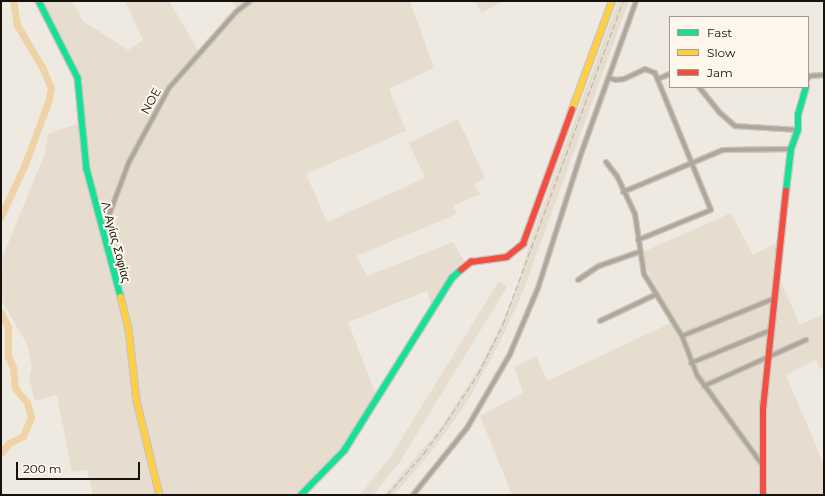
<!DOCTYPE html>
<html>
<head>
<meta charset="utf-8">
<style>
  body { margin:0 }
  #map { position:relative; width:825px; height:496px; overflow:hidden; background:#eee9e1; font-family:Montserrat,sans-serif }
  div>[style] { position:absolute }
  [style*='--x'] { left:calc(var(--x)*1px); top:calc(var(--y)*1px); width:calc(var(--w)*1px); rotate:calc(var(--a)*1deg) }
  .built>* { inset:0; background:#e6ddce }
  .river>* { height:7px; margin:-3.5px; padding:0 3.5px; transform-origin:3.5px; border-radius:3.5px; background:#efd2a6 }
  .roads { filter:drop-shadow(1px 0 #cac6c0) drop-shadow(-1px 0 #cac6c0) drop-shadow(0 1px #cac6c0) drop-shadow(0 -1px #cac6c0) }
  .street>* { height:4px; margin:-2px; padding:0 2px; transform-origin:2px; border-radius:2px; background:#b0a799 }
  .fast>* { height:5.5px; margin:-2.75px; padding:0 2.75px; transform-origin:2.75px; border-radius:2.75px; background:#16e098 }
  .slow>* { height:5.5px; margin:-2.75px; padding:0 2.75px; transform-origin:2.75px; border-radius:2.75px; background:#ffcf43 }
  .jam>* { height:5.5px; margin:-2.75px; padding:0 2.75px; transform-origin:2.75px; border-radius:2.75px; background:#f24e42 }
  .rail>* { height:1px; margin-top:-0.5px; transform-origin:0; background:repeating-linear-gradient(90deg,#b6afa6 0 6px,transparent 0 9px) }
  span { translate:-50% -50%; white-space:nowrap; text-align:center; line-height:1.15; -webkit-text-stroke:4px #fff7ec; paint-order:stroke }
  .street-label { font-size:12px; color:#15120e }
  .frame { position:absolute; inset:0; border:2px solid #15120e; pointer-events:none }
  .legend { position:absolute; left:669px; top:16px; width:140px; height:72px; box-sizing:border-box; background:#fff7ec; border:1px solid #a19b93; margin:0; padding:5px 7px; list-style:none; font-size:12px; color:#15120e }
  .legend li { display:flex; align-items:center; gap:8px; height:20px }
  .legend b { width:20px; border:1px solid #a19b93 }
  .scale { position:absolute; left:16px; top:462px; width:124px; height:18px; box-sizing:border-box; border:2px solid #15120e; border-top:0; padding-left:5px; font-size:12px; line-height:14px; white-space:nowrap; color:#15120e; -webkit-text-stroke:3px #fff7ec; paint-order:stroke }
</style>
</head>
<body>
<div id="map">
  <div class="built">
    <div style="clip-path:polygon(41px 1px,72px 1px,83px 21px,128px 50px,143px 40px,125px 1px,169px 1px,199px 52px,228px 15px,237px 9px,232px 1px,410px 1px,434px 68px,389px 89px,406px 131px,306px 174px,327px 222px,425px 178px,409px 143px,458px 119px,485px 178px,474px 184px,480px 194px,453px 206px,457px 214px,356px 256px,367px 276px,453px 242px,464px 261px,454px 269px,431px 305px,427px 291px,348px 322px,376px 395px,337px 457px,300px 492px,300px 495px,93px 495px,87px 470px,72px 472px,57px 395px,35px 401px,29px 378px,32px 367px,27px 344px,4px 305px,1px 290px,3px 256px,45px 153px,48px 134px,83px 122px,79px 78px)"></div>
    <div style="clip-path:polygon(475px 1px,503px 1px,482px 13px)"></div>
    <div style="clip-path:polygon(618px 1px,629px 1px,522px 294px,499px 344px,467px 402px,431px 452px,394px 495px,384px 495px,442px 426px,480px 366px,497px 333px,517px 287px,531px 239px)"></div>
    <div style="clip-path:polygon(731px 213px,753px 255px,780px 241px,774px 280px,779px 278px,800px 325px,824px 314px,824px 368px,820px 369px,816px 360px,786px 375px,824px 465px,824px 495px,512px 495px,480px 416px,523px 393px,514px 367px,536px 356px,547px 381px,675px 321px,659px 301px,641px 253px)"></div>
    <div style="clip-path:polygon(499px 281px,507px 287px,399px 463px,373px 495px,360px 495px,391px 456px)"></div>
  </div>
  <div class="river">
    <div style="--x:1;--y:216;--w:57;--a:-65.2"></div>
    <div style="--x:25;--y:164;--w:66;--a:-69.6"></div>
    <div style="--x:48;--y:102;--w:14;--a:-78"></div>
    <div style="--x:51;--y:88;--w:23;--a:-113"></div>
    <div style="--x:42;--y:67;--w:49;--a:-120.8"></div>
    <div style="--x:17;--y:25;--w:24;--a:-99"></div>
    <div style="--x:1;--y:313;--w:16;--a:63"></div>
    <div style="--x:8;--y:327;--w:29;--a:90"></div>
    <div style="--x:8;--y:356;--w:13;--a:67"></div>
    <div style="--x:13;--y:368;--w:20;--a:84"></div>
    <div style="--x:15;--y:388;--w:19;--a:51"></div>
    <div style="--x:27;--y:403;--w:15;--a:74"></div>
    <div style="--x:31;--y:417;--w:21;--a:113"></div>
    <div style="--x:23;--y:436;--w:16;--a:153"></div>
    <div style="--x:9;--y:443;--w:13;--a:129"></div>
  </div>
  <div class="roads">
    <div class="street">
      <div style="--x:609;--y:78;--w:7;--a:16"></div>
      <div style="--x:616;--y:80;--w:8;--a:-7"></div>
      <div style="--x:624;--y:79;--w:23;--a:-25"></div>
      <div style="--x:645;--y:69;--w:11;--a:22"></div>
      <div style="--x:655;--y:73;--w:148;--a:67.8"></div>
      <div style="--x:711;--y:210;--w:79;--a:157.7"></div>
      <div style="--x:658;--y:79;--w:13;--a:-23"></div>
      <div style="--x:808;--y:79;--w:3;--a:-72"></div>
      <div style="--x:809;--y:76;--w:15;--a:-4"></div>
      <div style="--x:699;--y:87;--w:33;--a:51"></div>
      <div style="--x:720;--y:113;--w:20;--a:41"></div>
      <div style="--x:735;--y:126;--w:63;--a:3.6"></div>
      <div style="--x:606;--y:162;--w:18;--a:52"></div>
      <div style="--x:617;--y:176;--w:42;--a:64.7"></div>
      <div style="--x:635;--y:214;--w:61;--a:81.5"></div>
      <div style="--x:644;--y:274;--w:73;--a:58.5"></div>
      <div style="--x:682;--y:336;--w:42;--a:69"></div>
      <div style="--x:697;--y:375;--w:112;--a:54"></div>
      <div style="--x:623;--y:192;--w:108;--a:-22.8"></div>
      <div style="--x:723;--y:150;--w:68;--a:-0.8"></div>
      <div style="--x:103;--y:231;--w:74;--a:-69.4"></div>
      <div style="--x:129;--y:162;--w:84;--a:-61.6"></div>
      <div style="--x:169;--y:88;--w:101;--a:-48.6"></div>
      <div style="--x:236;--y:12;--w:18;--a:-38"></div>
      <div style="--x:578;--y:280;--w:25;--a:-34"></div>
      <div style="--x:599;--y:266;--w:42;--a:-19.3"></div>
      <div style="--x:600;--y:321;--w:61;--a:-25.3"></div>
      <div style="--x:682;--y:336;--w:98;--a:-22.1"></div>
      <div style="--x:691;--y:363;--w:87;--a:-22.4"></div>
      <div style="--x:704;--y:386;--w:112;--a:-24.3"></div>
      <div style="--x:413;--y:495;--w:86;--a:-51.1"></div>
      <div style="--x:467;--y:428;--w:86;--a:-59.8"></div>
      <div style="--x:510;--y:354;--w:72;--a:-67"></div>
      <div style="--x:538;--y:288;--w:141;--a:-72.2"></div>
      <div style="--x:581;--y:154;--w:163;--a:-70.2"></div>
    </div>
    <div class="fast">
      <div style="--x:39;--y:1;--w:86;--a:63.1"></div>
      <div style="--x:78;--y:78;--w:91;--a:84.4"></div>
      <div style="--x:87;--y:169;--w:132;--a:75.1"></div>
      <div style="--x:786;--y:191;--w:42;--a:-83.2"></div>
      <div style="--x:791;--y:149;--w:20;--a:-70"></div>
      <div style="--x:798;--y:130;--w:15;--a:-90"></div>
      <div style="--x:798;--y:115;--w:29;--a:-74"></div>
      <div style="--x:301;--y:495;--w:62;--a:-45.7"></div>
      <div style="--x:344;--y:451;--w:204;--a:-58"></div>
      <div style="--x:452;--y:278;--w:12;--a:-42"></div>
    </div>
    <div class="slow">
      <div style="--x:572;--y:110;--w:116;--a:-69.8"></div>
      <div style="--x:121;--y:297;--w:33;--a:76"></div>
      <div style="--x:129;--y:329;--w:72;--a:83.7"></div>
      <div style="--x:137;--y:401;--w:97;--a:76.3"></div>
    </div>
    <div class="jam">
      <div style="--x:461;--y:270;--w:13;--a:-39"></div>
      <div style="--x:471;--y:262;--w:36;--a:-8"></div>
      <div style="--x:507;--y:257;--w:21;--a:-39"></div>
      <div style="--x:523;--y:244;--w:143;--a:-69.9"></div>
      <div style="--x:763;--y:495;--w:86;--a:-90"></div>
      <div style="--x:763;--y:409;--w:219;--a:-84"></div>
    </div>
  </div>
  <div class="rail">
    <div style="--x:387;--y:495;--w:56;--a:-48.6"></div>
    <div style="--x:424;--y:453;--w:39;--a:-54"></div>
    <div style="--x:447;--y:421;--w:56;--a:-56.6"></div>
    <div style="--x:478;--y:374;--w:56;--a:-63.4"></div>
    <div style="--x:503;--y:324;--w:345;--a:-69.6"></div>
  </div>
  <div class="street-label">
    <span style="left:151px;top:101px;rotate:-61deg">NOE</span>
    <span style="left:116px;top:242px;rotate:75deg">Λ. Αγίας Σοφίας</span>
  </div>
  <div class="frame"></div>
  <ul class="legend">
  <li><b style="height:5px;background:#16e098"></b>Fast</li>
  <li><b style="height:5px;background:#ffcf43"></b>Slow</li>
  <li><b style="height:5px;background:#f24e42"></b>Jam</li>
  </ul>
  <div class="scale">200 m</div>
</div>
</body>
</html>
